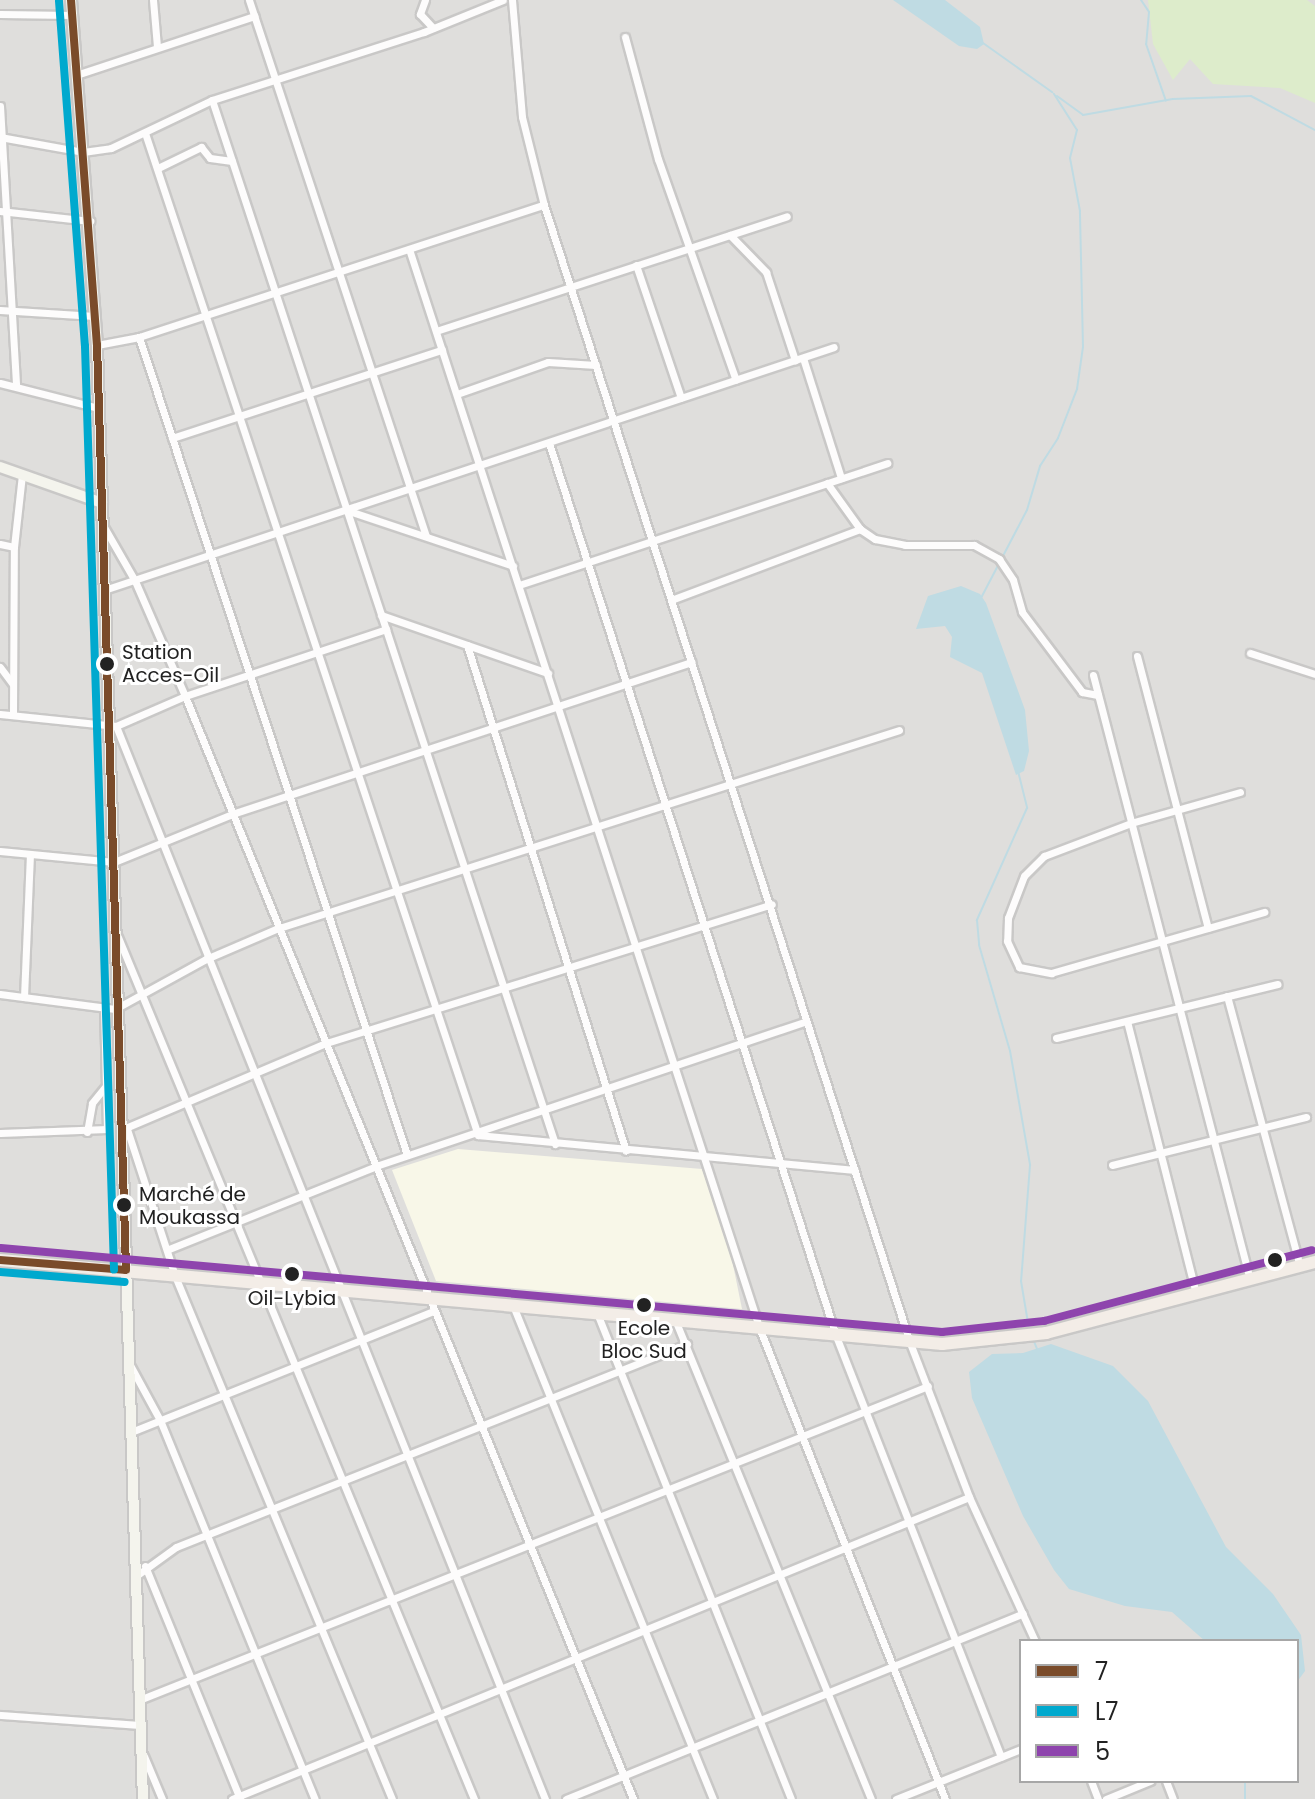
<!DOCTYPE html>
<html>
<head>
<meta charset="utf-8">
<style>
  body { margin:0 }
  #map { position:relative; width:1315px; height:1799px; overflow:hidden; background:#f0eeeb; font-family:Poppins,sans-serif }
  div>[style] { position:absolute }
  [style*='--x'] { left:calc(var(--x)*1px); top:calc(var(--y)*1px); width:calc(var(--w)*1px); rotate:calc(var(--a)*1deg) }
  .residential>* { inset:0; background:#dfdedc }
  .education>* { inset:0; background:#f8f7e8 }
  .religious>* { inset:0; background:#dededc }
  .grass>* { inset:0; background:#ddeccb }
  .water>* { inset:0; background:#bfdbe3 }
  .stream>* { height:2px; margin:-1px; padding:0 1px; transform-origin:1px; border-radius:1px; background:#bfdbe3 }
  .roads { filter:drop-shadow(2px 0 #c9c8c7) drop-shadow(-2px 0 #c9c8c7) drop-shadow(0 2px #c9c8c7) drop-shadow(0 -2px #c9c8c7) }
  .street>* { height:7px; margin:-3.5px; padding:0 3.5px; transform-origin:3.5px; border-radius:3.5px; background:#fdfcfc }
  .secondary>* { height:10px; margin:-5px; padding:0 5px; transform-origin:5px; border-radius:5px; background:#f4f4ed }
  .primary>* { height:12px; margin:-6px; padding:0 6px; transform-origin:6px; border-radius:6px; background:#f3ede7 }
  .bus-1>* { height:8px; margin:-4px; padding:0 4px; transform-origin:4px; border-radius:4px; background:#7a4b2a }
  .bus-2>* { height:8px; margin:-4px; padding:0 4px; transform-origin:4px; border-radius:4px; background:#00a9ce }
  .bus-3>* { height:8px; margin:-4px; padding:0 4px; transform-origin:4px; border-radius:4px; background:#8e44ad }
  .dots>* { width:22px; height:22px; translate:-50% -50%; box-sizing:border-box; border:4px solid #fff; border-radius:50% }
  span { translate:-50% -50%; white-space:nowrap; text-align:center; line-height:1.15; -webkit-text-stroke:6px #fff; paint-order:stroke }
  .bus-label { font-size:20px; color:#222 }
  .left { translate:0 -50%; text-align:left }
  .legend { position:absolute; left:1019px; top:1639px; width:280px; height:144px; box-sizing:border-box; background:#fff; border:2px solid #a7a7a7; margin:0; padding:10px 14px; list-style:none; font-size:24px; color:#222 }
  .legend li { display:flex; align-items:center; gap:16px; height:40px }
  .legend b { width:40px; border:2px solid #a7a7a7 }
</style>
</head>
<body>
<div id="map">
  <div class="residential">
    <div style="clip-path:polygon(evenodd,0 0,1315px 0,1315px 1799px,0 1799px,0 0,1021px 1641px,1297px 1641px,1297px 1781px,1021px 1781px,1021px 1641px)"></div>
  </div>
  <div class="education">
    <div style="clip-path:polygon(458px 1149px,702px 1169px,728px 1240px,742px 1309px,436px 1281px,392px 1170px)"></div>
  </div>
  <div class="religious">
    <div style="clip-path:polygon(0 1723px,119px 1733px,130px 1744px,132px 1799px,0 1799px)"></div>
  </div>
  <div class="grass">
    <div style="clip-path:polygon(1148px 0,1307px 0,1315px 6px,1315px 103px,1280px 88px,1213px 84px,1190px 59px,1173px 80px,1153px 44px)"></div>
  </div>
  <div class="water">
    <div style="clip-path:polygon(893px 0,945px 0,980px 27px,984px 44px,977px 49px,959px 46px)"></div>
    <div style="clip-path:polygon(961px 586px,980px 594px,986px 603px,1025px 710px,1029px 751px,1024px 771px,1016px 775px,982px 673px,950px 657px,952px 637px,945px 626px,916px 629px,928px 596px)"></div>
    <div style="clip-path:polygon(1051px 1344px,1113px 1366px,1148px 1401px,1226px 1547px,1273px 1594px,1301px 1635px,1305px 1671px,1297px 1682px,1297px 1641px,1205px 1641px,1172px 1612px,1125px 1606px,1069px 1589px,1054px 1570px,1023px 1516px,972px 1398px,969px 1372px,992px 1354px,1023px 1353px)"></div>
  </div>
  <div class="stream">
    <div style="--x:1141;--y:0;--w:14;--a:56"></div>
    <div style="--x:1149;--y:12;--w:32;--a:95"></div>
    <div style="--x:1146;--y:44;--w:60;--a:70.7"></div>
    <div style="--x:983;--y:43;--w:85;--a:35.4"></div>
    <div style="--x:1057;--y:96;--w:32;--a:36"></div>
    <div style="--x:1083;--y:115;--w:91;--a:-10.1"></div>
    <div style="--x:1173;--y:99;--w:78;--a:-2.2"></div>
    <div style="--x:1251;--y:96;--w:72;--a:28"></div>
    <div style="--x:981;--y:598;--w:99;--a:-62.4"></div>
    <div style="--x:1027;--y:510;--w:46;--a:-73.5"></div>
    <div style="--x:1040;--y:466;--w:33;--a:-57"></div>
    <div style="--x:1058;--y:438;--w:53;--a:-68.8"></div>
    <div style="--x:1077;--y:389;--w:42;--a:-81.9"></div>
    <div style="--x:1083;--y:347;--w:136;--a:-91.3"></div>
    <div style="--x:1080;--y:211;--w:54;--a:-100.7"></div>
    <div style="--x:1070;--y:158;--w:29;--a:-76"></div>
    <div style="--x:1077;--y:130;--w:43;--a:-122.6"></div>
    <div style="--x:1018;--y:771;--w:38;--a:76"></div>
    <div style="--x:1027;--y:808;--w:123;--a:114.1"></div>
    <div style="--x:977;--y:920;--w:25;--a:85"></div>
    <div style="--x:979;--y:945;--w:110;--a:73.7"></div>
    <div style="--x:1010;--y:1051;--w:116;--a:80"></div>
    <div style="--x:1030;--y:1165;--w:116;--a:94.4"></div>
    <div style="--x:1021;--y:1281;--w:49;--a:80.5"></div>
    <div style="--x:1033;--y:1339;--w:11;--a:68"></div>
    <div style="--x:1245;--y:1781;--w:18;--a:90"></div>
  </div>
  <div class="roads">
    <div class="street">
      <div style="--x:153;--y:0;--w:47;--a:85.1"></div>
      <div style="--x:249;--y:0;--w:564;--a:71.73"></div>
      <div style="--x:425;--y:0;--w:15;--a:110"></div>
      <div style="--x:420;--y:14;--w:19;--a:47"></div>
      <div style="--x:512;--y:0;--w:117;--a:85.1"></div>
      <div style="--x:522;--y:117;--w:91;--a:76"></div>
      <div style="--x:544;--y:205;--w:1195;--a:72.17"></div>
      <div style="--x:910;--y:1343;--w:165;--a:69"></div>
      <div style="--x:969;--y:1497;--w:158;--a:65.4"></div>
      <div style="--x:0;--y:14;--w:72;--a:0.8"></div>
      <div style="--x:625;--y:37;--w:126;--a:74.9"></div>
      <div style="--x:658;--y:159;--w:234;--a:70.6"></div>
      <div style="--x:76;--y:75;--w:188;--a:-18.3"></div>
      <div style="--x:212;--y:100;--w:1099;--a:71.81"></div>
      <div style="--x:0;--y:106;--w:279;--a:86.7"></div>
      <div style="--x:145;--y:133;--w:1056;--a:71.62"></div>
      <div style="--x:478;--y:1135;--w:378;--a:5.3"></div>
      <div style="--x:0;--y:137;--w:84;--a:10.2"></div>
      <div style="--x:83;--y:152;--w:28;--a:-8"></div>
      <div style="--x:111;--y:148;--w:112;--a:-25.4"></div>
      <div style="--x:212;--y:100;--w:223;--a:-17.8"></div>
      <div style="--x:424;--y:32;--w:85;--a:-22.1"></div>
      <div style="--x:160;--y:167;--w:46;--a:-26"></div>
      <div style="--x:201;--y:147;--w:14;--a:51"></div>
      <div style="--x:210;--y:158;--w:22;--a:8"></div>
      <div style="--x:0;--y:211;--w:91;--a:6.3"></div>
      <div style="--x:730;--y:235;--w:52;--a:45.8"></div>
      <div style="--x:766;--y:272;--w:93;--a:71.8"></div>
      <div style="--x:409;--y:249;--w:1133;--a:72.01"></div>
      <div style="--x:759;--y:1327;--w:507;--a:68.49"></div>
      <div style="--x:636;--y:265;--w:140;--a:71.3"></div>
      <div style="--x:0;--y:310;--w:95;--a:3.6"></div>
      <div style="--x:436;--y:331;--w:369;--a:-18.1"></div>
      <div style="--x:139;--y:337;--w:861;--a:71.86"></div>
      <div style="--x:97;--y:345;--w:43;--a:-10.8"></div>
      <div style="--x:139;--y:337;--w:426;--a:-18.1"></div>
      <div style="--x:803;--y:358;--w:126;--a:72.4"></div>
      <div style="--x:0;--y:383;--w:101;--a:14.3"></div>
      <div style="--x:457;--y:394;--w:96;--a:-19.4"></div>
      <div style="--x:548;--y:362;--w:48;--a:3.6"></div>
      <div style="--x:172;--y:438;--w:284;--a:-18.1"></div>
      <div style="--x:549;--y:443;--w:938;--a:72.18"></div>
      <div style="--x:836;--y:1336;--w:452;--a:68.6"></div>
      <div style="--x:827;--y:483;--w:57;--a:54.3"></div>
      <div style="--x:860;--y:529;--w:18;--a:34"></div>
      <div style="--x:875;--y:539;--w:31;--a:11"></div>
      <div style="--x:905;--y:545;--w:69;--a:0"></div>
      <div style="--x:974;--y:545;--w:29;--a:29"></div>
      <div style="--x:999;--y:559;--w:25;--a:56"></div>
      <div style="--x:1013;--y:580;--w:33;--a:74"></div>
      <div style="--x:1022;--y:612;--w:100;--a:53.1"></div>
      <div style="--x:1082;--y:692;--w:16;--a:11"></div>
      <div style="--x:349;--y:511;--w:173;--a:18.5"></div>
      <div style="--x:104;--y:527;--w:62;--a:60.1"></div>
      <div style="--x:135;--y:581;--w:125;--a:66.5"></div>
      <div style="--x:185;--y:696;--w:1191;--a:67.89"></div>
      <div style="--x:0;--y:544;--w:14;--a:12"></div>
      <div style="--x:519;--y:585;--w:388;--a:-18.3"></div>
      <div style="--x:104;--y:590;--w:769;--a:-18.41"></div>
      <div style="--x:671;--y:600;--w:202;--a:-20.6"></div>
      <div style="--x:381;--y:615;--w:177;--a:19.2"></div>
      <div style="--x:467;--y:645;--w:530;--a:72.56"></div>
      <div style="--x:1250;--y:653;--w:68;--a:17.9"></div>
      <div style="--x:1137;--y:656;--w:281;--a:75.4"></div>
      <div style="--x:0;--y:667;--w:21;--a:53"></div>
      <div style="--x:1093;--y:675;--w:625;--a:75.45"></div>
      <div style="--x:0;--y:714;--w:117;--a:5.9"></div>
      <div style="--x:116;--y:726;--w:75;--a:-23.5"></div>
      <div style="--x:185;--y:696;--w:212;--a:-18.4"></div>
      <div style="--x:13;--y:715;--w:168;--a:-89.7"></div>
      <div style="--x:14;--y:547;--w:73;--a:-83.7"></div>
      <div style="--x:116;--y:726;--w:1156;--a:68.21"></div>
      <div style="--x:1240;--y:792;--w:113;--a:164.1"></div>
      <div style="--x:1131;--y:823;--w:93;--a:159.2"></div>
      <div style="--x:1044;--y:856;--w:28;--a:135"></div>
      <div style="--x:1024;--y:876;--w:45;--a:110.9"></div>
      <div style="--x:1008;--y:918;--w:23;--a:92"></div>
      <div style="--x:1007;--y:941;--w:29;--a:65"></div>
      <div style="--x:1019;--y:967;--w:33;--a:11"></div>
      <div style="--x:1051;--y:973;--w:222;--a:-16"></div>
      <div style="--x:0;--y:851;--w:115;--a:5.5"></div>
      <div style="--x:114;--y:862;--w:127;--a:-22.1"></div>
      <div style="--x:232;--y:814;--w:484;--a:-18.3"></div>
      <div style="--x:118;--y:937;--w:933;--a:67.56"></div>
      <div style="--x:0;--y:994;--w:116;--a:7.4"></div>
      <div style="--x:115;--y:1009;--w:104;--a:-28.8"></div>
      <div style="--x:206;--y:959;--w:76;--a:-23.2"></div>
      <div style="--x:276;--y:929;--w:654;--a:-17.71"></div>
      <div style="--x:1227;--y:996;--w:280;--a:74.9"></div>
      <div style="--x:24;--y:997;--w:143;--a:-87.6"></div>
      <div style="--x:1127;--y:1021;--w:282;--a:75.8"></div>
      <div style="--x:1056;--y:1038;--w:228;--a:-13.7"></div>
      <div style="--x:123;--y:1129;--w:217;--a:-23"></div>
      <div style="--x:323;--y:1044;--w:470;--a:-17.3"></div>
      <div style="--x:127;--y:1129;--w:155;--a:71.9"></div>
      <div style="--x:175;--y:1276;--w:566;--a:67.47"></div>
      <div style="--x:87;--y:1132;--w:29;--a:-80"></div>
      <div style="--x:92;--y:1103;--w:22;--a:-51"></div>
      <div style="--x:0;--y:1133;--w:107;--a:-2.1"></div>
      <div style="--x:107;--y:1129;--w:122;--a:-91.4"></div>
      <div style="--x:1112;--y:1165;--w:200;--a:-13.9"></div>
      <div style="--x:169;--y:1249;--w:223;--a:-21.8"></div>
      <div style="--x:376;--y:1166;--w:454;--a:-18.6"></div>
      <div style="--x:514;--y:1308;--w:530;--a:67.94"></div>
      <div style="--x:597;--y:1313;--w:523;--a:68.24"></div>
      <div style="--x:676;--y:1322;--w:515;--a:67.77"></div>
      <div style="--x:130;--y:1365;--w:63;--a:61.4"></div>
      <div style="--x:160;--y:1420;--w:409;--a:67.8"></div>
      <div style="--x:131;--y:1432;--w:325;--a:-21.8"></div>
      <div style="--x:145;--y:1566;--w:252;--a:67.8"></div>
      <div style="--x:136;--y:1576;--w:49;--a:-35.9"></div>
      <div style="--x:176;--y:1547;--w:550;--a:-21.67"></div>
      <div style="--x:139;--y:1700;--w:849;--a:-21.7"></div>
      <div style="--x:0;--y:1715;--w:140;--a:4.1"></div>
      <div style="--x:144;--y:1756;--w:47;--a:67.3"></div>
      <div style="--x:1091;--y:1781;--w:19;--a:69"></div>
      <div style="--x:1166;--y:1781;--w:19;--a:69"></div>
      <div style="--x:232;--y:1799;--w:796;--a:-22.28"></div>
      <div style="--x:566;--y:1799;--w:493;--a:-22.1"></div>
      <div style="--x:896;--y:1799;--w:135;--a:-21.8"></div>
      <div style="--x:1106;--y:1799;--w:48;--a:-22.2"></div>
    </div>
    <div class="secondary">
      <div style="--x:71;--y:0;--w:346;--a:85.7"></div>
      <div style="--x:97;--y:345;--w:1455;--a:88.19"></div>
      <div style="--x:0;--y:467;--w:108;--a:19.4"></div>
    </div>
    <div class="primary">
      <div style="--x:0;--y:1260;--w:946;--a:5.1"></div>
      <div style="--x:942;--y:1344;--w:105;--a:-6"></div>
      <div style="--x:1046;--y:1333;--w:278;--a:-14.8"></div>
    </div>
  </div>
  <div class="bus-1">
    <div style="--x:71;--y:0;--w:346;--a:85.7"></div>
    <div style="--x:97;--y:345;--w:925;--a:88.2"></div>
    <div style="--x:0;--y:1260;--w:126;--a:4.5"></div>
  </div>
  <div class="bus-2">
    <div style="--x:59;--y:1;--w:346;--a:85.7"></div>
    <div style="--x:85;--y:346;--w:924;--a:88.2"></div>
    <div style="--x:0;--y:1272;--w:125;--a:4.6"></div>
  </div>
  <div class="bus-3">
    <div style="--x:1;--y:1248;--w:945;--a:5.1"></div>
    <div style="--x:942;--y:1332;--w:103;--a:-6.2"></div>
    <div style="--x:1044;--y:1321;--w:277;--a:-14.8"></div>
  </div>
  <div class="dots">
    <div style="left:107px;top:664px;background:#222"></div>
    <div style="left:124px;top:1205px;background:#222"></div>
    <div style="left:1275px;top:1260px;background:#222"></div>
    <div style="left:292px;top:1274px;background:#222"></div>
    <div style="left:644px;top:1305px;background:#222"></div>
  </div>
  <div class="bus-label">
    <span class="left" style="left:122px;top:664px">Station<br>Acces-Oil</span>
    <span class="left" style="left:139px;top:1206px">Marché de<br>Moukassa</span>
    <span style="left:292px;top:1298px">Oil-Lybia</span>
    <span style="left:644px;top:1340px">Ecole<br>Bloc Sud</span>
  </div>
  <ul class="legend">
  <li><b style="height:10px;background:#7a4b2a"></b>7</li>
  <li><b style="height:10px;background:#00a9ce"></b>L7</li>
  <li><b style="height:10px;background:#8e44ad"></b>5</li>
  </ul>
</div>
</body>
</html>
